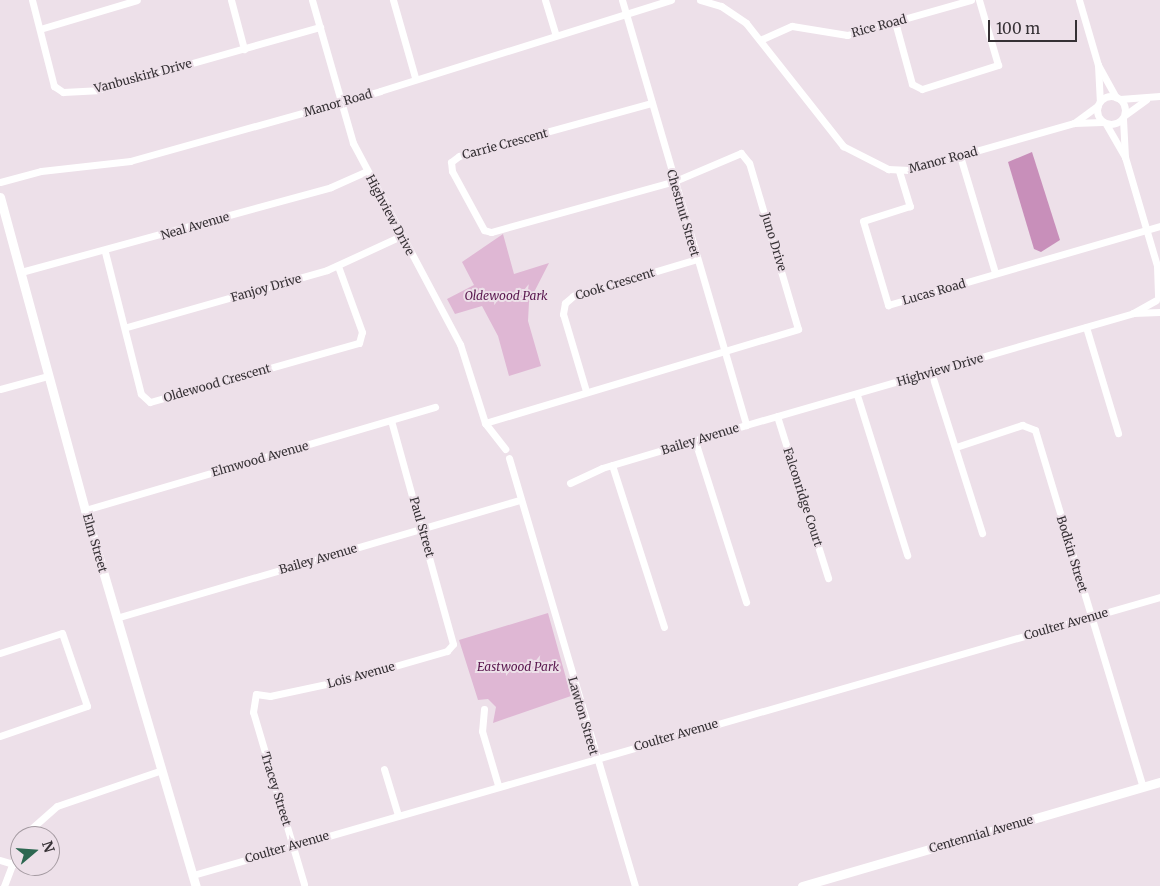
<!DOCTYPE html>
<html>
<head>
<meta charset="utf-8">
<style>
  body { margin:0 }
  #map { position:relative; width:1160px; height:886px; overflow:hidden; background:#ede0e9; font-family:Merriweather,serif }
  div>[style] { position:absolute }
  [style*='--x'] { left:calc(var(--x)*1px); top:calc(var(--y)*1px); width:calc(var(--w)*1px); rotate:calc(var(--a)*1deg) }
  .green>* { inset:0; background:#dfb7d4 }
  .water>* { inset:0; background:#c88fba }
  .minor>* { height:7px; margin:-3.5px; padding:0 3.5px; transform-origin:3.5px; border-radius:3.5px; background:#fff }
  .minor>.ring { margin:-3.5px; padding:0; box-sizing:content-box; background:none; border:7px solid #fff; border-radius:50% }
  .major>* { height:9px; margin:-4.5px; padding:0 4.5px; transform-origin:4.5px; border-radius:4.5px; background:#fff }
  span { translate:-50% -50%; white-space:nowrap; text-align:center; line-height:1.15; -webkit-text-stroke:4px #ede0e9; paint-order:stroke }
  .street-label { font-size:12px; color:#363135 }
  .park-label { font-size:12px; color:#5a184f; font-style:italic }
  .north { position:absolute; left:10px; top:826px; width:50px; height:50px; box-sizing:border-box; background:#ede0e9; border:1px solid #a49aa1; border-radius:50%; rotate:72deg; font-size:14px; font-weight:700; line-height:20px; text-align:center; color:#363135 }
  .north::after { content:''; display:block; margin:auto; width:18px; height:22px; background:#2d6751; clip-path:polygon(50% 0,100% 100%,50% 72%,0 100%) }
  .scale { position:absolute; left:988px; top:20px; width:89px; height:22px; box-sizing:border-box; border:2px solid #363135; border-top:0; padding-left:6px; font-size:15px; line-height:18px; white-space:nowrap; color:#363135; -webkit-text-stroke:4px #ede0e9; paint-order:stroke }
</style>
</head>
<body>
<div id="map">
  <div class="green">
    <div style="clip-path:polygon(503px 234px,514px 274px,549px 263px,529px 302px,528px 321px,541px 366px,509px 376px,498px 336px,482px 306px,455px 314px,447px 299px,474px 285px,462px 262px)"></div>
    <div style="clip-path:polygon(548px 613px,571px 696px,493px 723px,496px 707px,488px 699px,478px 700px,459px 640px)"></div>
  </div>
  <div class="water">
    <div style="clip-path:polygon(1032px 152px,1060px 240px,1041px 252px,1034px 249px,1008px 162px)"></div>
  </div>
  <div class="minor">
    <div style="--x:32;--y:0;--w:89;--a:75.7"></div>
    <div style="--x:54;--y:86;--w:11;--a:34"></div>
    <div style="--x:63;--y:92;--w:34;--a:-3"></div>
    <div style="--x:97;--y:90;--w:232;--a:-15.8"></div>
    <div style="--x:231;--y:0;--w:51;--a:75.1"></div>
    <div style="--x:312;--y:0;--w:149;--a:74"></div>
    <div style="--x:353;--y:143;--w:228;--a:62"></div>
    <div style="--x:460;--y:344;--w:83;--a:72.4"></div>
    <div style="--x:485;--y:423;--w:327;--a:-16.7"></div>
    <div style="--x:798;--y:329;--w:173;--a:-106.4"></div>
    <div style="--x:749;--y:163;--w:13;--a:-129"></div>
    <div style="--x:741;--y:153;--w:72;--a:157"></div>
    <div style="--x:675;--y:181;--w:191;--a:164.5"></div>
    <div style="--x:491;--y:232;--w:7;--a:-164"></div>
    <div style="--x:484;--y:230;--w:67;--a:-118.5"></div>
    <div style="--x:452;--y:171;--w:9;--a:-96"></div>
    <div style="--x:451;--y:162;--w:10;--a:-37"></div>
    <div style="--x:459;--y:156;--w:200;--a:-15.4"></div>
    <div style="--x:393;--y:0;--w:80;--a:74.1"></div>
    <div style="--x:545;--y:0;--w:34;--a:73"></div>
    <div style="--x:622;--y:0;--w:443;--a:73.7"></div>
    <div style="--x:700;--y:0;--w:22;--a:16"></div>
    <div style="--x:721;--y:6;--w:30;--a:34"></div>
    <div style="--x:746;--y:23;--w:157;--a:51.7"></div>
    <div style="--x:843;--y:146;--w:51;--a:27.1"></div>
    <div style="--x:888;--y:169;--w:21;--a:3"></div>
    <div style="--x:909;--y:170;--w:172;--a:-15.9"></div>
    <div style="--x:1074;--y:123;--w:28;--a:-2"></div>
    <div style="--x:1079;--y:0;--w:68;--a:73.7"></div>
    <div style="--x:1098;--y:65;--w:36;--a:87"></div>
    <div style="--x:895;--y:22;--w:64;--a:74.7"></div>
    <div style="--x:912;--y:84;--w:11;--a:27"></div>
    <div style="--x:922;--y:89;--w:80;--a:-17.5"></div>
    <div style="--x:998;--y:65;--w:68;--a:-106.3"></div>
    <div style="--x:40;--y:29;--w:101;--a:-16.6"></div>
    <div style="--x:760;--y:40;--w:35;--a:-24"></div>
    <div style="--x:792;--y:26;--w:56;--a:9.3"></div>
    <div style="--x:847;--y:35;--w:129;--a:-15.8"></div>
    <div style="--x:1098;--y:65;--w:37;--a:61"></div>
    <div class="ring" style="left:1097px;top:96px;width:21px;height:21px"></div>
    <div style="--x:1120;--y:99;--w:40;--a:-4.3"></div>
    <div style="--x:1125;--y:115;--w:26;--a:-36"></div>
    <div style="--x:1123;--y:119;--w:38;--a:87"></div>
    <div style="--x:1125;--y:157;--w:114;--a:73.6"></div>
    <div style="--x:1157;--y:266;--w:31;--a:88"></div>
    <div style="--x:1074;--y:123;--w:29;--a:-36"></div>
    <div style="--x:1106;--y:124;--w:38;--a:60"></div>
    <div style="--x:960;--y:156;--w:122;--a:73.3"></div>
    <div style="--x:899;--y:171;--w:37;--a:73"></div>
    <div style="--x:910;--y:206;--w:49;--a:162.3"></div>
    <div style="--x:863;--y:221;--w:88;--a:73.4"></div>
    <div style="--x:888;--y:305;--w:283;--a:-16.2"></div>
    <div style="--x:0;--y:182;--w:42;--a:-15"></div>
    <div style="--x:41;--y:171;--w:90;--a:-6.4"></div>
    <div style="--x:130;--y:161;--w:260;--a:-15.6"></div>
    <div style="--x:380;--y:91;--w:305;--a:-17.4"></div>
    <div style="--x:105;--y:252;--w:146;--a:75.8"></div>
    <div style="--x:141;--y:394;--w:12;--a:42"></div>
    <div style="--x:150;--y:402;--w:217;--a:-15.8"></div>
    <div style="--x:359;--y:343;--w:11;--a:-75"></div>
    <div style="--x:362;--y:332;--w:70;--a:-110"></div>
    <div style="--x:21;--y:272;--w:321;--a:-15.3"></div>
    <div style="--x:331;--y:187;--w:39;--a:-24"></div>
    <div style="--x:1133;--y:313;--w:26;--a:-29"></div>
    <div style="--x:127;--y:327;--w:208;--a:-15.9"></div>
    <div style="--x:327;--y:270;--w:81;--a:-24.7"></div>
    <div style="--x:1086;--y:327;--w:111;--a:73.2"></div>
    <div style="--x:931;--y:372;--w:169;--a:72.4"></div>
    <div style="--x:0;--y:389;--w:50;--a:-15.2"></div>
    <div style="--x:586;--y:391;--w:80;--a:-106.6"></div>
    <div style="--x:563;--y:314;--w:11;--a:-80"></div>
    <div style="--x:565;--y:303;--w:11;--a:-41"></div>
    <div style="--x:573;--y:296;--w:129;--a:-16.6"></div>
    <div style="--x:857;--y:395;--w:168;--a:72.6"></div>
    <div style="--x:777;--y:416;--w:170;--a:72.5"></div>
    <div style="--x:485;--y:423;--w:33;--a:52"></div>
    <div style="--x:695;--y:441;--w:169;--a:72.4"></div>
    <div style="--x:956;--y:447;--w:70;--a:-18.4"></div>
    <div style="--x:1022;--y:425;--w:14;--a:21"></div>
    <div style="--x:1035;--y:430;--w:373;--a:73.2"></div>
    <div style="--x:509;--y:458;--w:446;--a:73.6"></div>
    <div style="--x:612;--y:465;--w:170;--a:72.2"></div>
    <div style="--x:570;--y:483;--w:35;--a:-25"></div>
    <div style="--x:602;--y:468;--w:150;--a:-16.6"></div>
    <div style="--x:746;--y:425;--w:403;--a:-16.1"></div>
    <div style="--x:1133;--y:313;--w:27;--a:-2"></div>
    <div style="--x:85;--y:510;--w:365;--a:-16.4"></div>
    <div style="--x:116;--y:618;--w:420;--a:-16.3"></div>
    <div style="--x:0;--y:653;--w:65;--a:-17.9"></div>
    <div style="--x:62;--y:633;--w:77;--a:71.1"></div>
    <div style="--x:87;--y:706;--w:92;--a:161"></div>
    <div style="--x:484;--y:709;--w:22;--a:95"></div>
    <div style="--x:482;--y:731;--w:56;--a:73.5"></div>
    <div style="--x:384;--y:769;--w:48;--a:73.1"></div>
    <div style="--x:23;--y:836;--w:45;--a:-41.4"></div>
    <div style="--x:57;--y:806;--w:111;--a:-18.9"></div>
    <div style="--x:0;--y:860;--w:14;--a:17"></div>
    <div style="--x:193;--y:875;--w:1006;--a:-16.04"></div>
    <div style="--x:304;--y:884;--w:179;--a:-106.5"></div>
    <div style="--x:253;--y:712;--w:18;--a:-81"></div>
    <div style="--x:256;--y:694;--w:14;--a:8"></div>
    <div style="--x:270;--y:696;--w:82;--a:-12"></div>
    <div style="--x:350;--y:679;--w:101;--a:-16.1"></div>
    <div style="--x:447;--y:651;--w:9;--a:-49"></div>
    <div style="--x:453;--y:644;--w:232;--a:-105.5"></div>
    <div style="--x:4;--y:886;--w:45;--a:-69.1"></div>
  </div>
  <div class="major">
    <div style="--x:0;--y:197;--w:324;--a:74.8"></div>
    <div style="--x:85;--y:510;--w:392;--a:73.6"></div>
    <div style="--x:802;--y:886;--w:373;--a:-16.2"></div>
  </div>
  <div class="street-label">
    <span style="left:879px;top:26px;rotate:-15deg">Rice Road</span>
    <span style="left:143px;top:76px;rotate:-15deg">Vanbuskirk Drive</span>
    <span style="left:338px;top:103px;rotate:-16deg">Manor Road</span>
    <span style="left:505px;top:144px;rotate:-15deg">Carrie Crescent</span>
    <span style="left:943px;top:160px;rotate:-15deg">Manor Road</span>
    <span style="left:683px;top:213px;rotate:74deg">Chestnut Street</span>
    <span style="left:390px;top:215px;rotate:62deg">Highview Drive</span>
    <span style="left:195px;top:226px;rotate:-16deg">Neal Avenue</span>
    <span style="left:774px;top:242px;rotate:73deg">Juno Drive</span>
    <span style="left:615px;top:284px;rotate:-17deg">Cook Crescent</span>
    <span style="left:266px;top:288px;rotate:-16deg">Fanjoy Drive</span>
    <span style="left:934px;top:292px;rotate:-16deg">Lucas Road</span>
    <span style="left:940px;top:370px;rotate:-16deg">Highview Drive</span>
    <span style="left:217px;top:383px;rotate:-16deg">Oldewood Crescent</span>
    <span style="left:700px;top:439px;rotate:-17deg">Bailey Avenue</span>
    <span style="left:260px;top:459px;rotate:-16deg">Elmwood Avenue</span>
    <span style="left:803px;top:497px;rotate:72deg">Falconridge Court</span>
    <span style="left:422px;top:527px;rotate:74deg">Paul Street</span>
    <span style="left:95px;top:543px;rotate:74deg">Elm Street</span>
    <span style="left:1072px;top:554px;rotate:73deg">Bodkin Street</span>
    <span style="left:318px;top:559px;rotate:-16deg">Bailey Avenue</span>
    <span style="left:1066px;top:624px;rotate:-16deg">Coulter Avenue</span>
    <span style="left:361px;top:675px;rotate:-15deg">Lois Avenue</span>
    <span style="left:583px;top:716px;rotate:74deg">Lawton Street</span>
    <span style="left:676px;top:735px;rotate:-16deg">Coulter Avenue</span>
    <span style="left:276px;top:789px;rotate:73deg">Tracey Street</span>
    <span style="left:981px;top:834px;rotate:-16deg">Centennial Avenue</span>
    <span style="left:287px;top:847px;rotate:-16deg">Coulter Avenue</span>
  </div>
  <div class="park-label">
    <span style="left:506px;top:296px">Oldewood Park</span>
    <span style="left:518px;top:667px">Eastwood Park</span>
  </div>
  <div class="north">N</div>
  <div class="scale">100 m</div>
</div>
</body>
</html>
